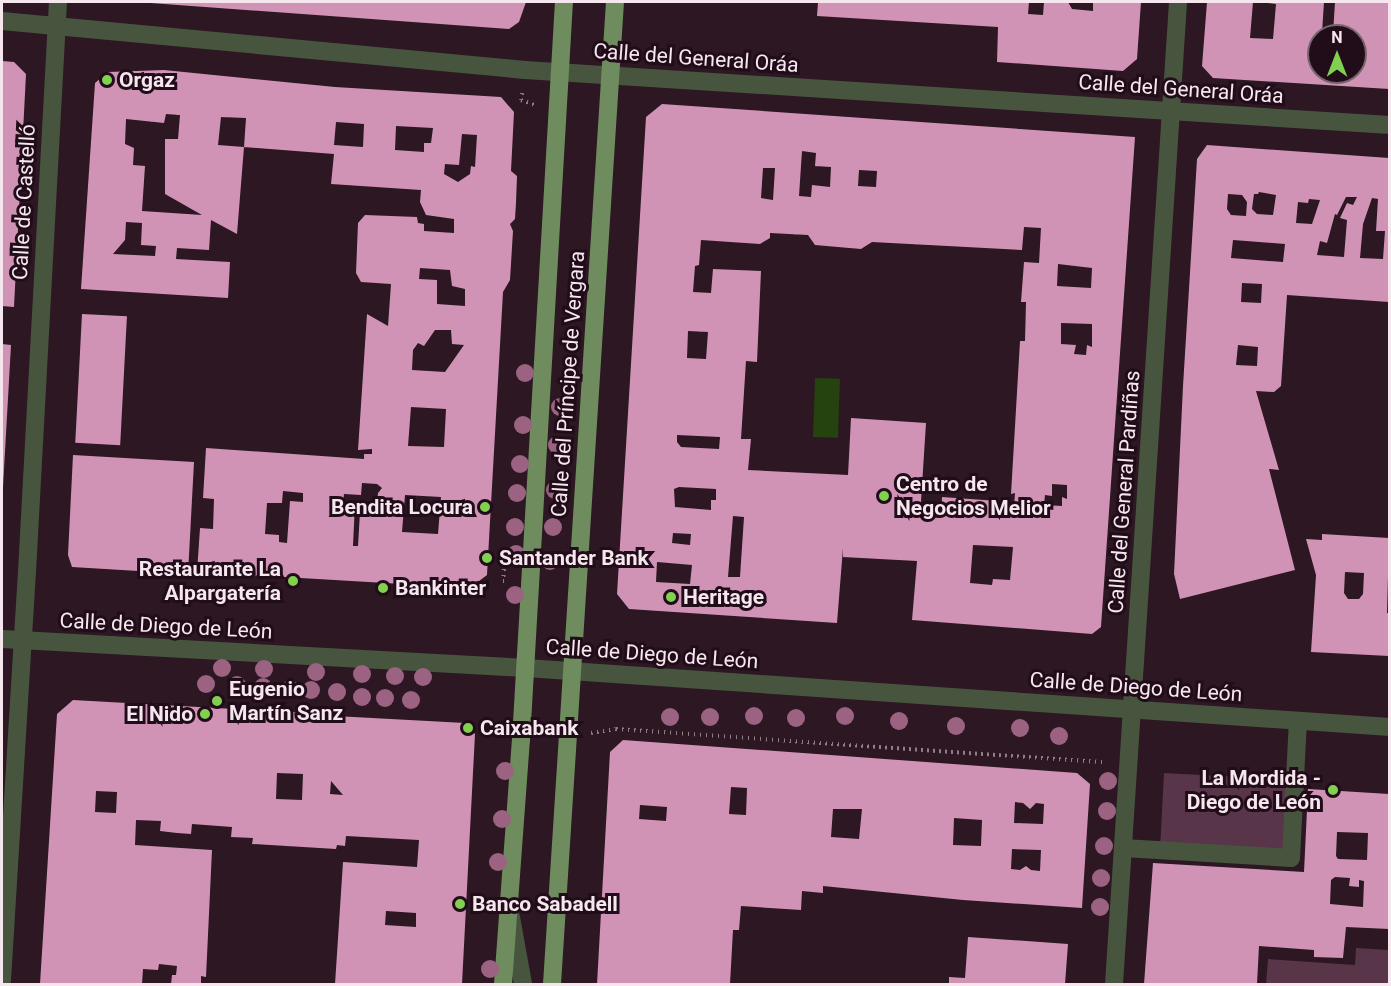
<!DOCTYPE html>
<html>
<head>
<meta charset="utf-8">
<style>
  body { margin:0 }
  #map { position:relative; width:1391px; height:986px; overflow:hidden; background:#2c1723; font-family:Roboto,sans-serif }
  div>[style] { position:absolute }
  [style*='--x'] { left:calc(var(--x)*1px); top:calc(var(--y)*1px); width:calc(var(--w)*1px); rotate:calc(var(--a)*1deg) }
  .green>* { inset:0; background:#583549; transform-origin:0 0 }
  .water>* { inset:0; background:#24430e; transform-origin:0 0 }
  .building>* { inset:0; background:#d193b5; transform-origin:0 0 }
  .path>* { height:4px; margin-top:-2px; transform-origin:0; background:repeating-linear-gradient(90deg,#8f7d87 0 1.5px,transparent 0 6px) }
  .minor>* { height:18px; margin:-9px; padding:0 9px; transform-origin:9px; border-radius:9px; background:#47553f }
  .major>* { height:18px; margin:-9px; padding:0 9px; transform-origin:9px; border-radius:9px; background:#6e8c5e }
  .trees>* { width:18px; height:18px; margin:-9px; border-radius:50%; background:#9b6282 }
  .dots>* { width:16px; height:16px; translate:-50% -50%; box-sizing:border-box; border:3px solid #210d19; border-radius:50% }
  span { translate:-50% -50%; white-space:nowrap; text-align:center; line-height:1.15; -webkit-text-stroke:6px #210d19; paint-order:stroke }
  .street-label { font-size:21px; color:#f6e6ee }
  .poi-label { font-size:21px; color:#f6e6ee; font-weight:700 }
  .left { translate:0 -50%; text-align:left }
  .right { translate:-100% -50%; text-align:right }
  .frame { position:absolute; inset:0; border:3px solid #f6e6ee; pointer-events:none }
  .north { position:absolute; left:1307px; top:24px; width:60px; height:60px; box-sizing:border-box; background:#210d19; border:2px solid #76646e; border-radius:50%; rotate:0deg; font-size:16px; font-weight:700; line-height:24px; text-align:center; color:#f6e6ee }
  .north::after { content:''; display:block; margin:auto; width:21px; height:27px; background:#82d04f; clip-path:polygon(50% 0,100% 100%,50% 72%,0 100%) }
</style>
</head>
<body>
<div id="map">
  <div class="green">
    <div style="left:1164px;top:773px;width:136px;height:82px;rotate:3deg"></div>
    <div style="clip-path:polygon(1356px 948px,1389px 950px,1389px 984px,1266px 984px,1268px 959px,1355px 965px)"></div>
  </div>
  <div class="water">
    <div style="left:815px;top:378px;width:25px;height:59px;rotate:2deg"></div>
  </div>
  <div class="building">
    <div style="clip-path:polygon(137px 2px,526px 2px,519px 22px,509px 29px)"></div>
    <div style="clip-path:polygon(818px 2px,1029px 2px,1028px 14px,1043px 15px,1044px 2px,1068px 2px,1072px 9px,1093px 11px,1093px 2px,1141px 2px,1137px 59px,1123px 71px,997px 62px,998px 27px,817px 16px)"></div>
    <div style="clip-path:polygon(evenodd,1207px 2px,1253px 2px,1250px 38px,1273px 39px,1276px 4px,1258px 2px,1324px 2px,1322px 33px,1333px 34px,1335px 2px,1389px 2px,1389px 89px,1213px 78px,1202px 66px,1207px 2px,1319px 36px,1355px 36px,1355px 72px,1319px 72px,1319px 36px)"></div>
    <div style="clip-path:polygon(2px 61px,14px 62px,26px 74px,14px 307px,2px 306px)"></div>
    <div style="clip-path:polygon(evenodd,164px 70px,335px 87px,501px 97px,514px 112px,511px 171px,517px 176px,516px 203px,515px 219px,510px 224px,513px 231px,510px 280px,503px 292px,487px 575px,470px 588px,197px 572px,200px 528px,213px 529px,214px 499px,203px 498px,206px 448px,364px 459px,364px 454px,372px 454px,372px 449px,358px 450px,367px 314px,388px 326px,391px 284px,361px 282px,356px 273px,358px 223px,365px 215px,417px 217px,418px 223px,424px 224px,424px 231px,454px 233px,454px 219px,426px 215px,420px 202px,421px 190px,331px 184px,334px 154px,244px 147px,246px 118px,221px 117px,218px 145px,244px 147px,237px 234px,211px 220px,209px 250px,177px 248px,176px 259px,230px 262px,228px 298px,81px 289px,95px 83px,108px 72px,164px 70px,166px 114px,180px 115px,178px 139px,165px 139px,165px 194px,202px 215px,142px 211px,145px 166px,133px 165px,134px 148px,125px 144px,126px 119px,164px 123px,166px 114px,164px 70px,336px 122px,364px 124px,363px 147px,334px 145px,336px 122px,164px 70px,396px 126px,433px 128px,431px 143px,424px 143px,424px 152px,395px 150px,396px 126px,164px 70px,462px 134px,477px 135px,475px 167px,471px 166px,470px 174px,458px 182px,444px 174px,445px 164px,459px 165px,462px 134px,164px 70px,126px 222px,142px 223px,141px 245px,156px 246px,155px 256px,113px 254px,125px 240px,126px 222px,164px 70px,420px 268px,450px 270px,452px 286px,465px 289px,465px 306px,437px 304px,437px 280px,419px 279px,420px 268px,164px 70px,435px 330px,451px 330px,452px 344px,464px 345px,445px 372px,412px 370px,413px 350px,418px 343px,424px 346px,435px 330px,164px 70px,411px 407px,446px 409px,444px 447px,408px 446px,411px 407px,164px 70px,362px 483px,377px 484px,382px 488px,378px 493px,376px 513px,360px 512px,358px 546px,353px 546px,355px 503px,343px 503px,344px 494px,361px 495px,362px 483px,164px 70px,283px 491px,303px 493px,303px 502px,290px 501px,287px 543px,279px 542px,279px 535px,265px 534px,267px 503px,282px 503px,283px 491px,164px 70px,405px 495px,441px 497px,438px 534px,402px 532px,405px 495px)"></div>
    <div style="clip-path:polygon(evenodd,662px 104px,1135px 137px,1101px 627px,1092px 634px,912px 620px,917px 561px,843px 557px,843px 548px,837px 623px,629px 609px,617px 594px,646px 117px,662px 104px,802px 151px,816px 153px,815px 166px,831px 167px,830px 187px,812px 185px,811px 197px,799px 196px,802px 151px,662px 104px,763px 168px,775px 168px,773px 200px,761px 198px,763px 168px,662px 104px,859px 170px,877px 171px,876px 187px,858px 186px,859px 170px,662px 104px,1024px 227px,1041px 228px,1039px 263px,1024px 262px,1021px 302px,1026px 302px,1025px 341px,1020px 341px,1011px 494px,1015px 493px,1014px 507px,997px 506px,998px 501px,942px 497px,941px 518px,920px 517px,926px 423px,851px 418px,848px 475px,748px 470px,751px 439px,741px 439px,746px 361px,757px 362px,761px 271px,713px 269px,711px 293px,693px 292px,695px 266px,699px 265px,701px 240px,760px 244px,770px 238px,770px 233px,808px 235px,815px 245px,861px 249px,872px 242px,1022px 250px,1024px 227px,662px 104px,1058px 264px,1092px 268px,1091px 288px,1057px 286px,1058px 264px,662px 104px,1061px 323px,1092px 324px,1092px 347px,1087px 345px,1086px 355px,1074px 354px,1076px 345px,1061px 344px,1061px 323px,662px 104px,688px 331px,708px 332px,706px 359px,687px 358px,688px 331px,662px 104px,677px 435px,720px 437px,719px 449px,681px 447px,677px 442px,677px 435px,662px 104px,1052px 484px,1067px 485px,1067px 499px,1062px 497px,1062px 506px,1044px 505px,1045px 495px,1052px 496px,1052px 484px,662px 104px,679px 487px,716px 489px,716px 500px,711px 500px,711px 510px,675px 507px,674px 489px,679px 487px,662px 104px,733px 516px,744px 517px,740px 577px,728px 577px,733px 516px,662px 104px,673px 533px,691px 534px,690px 545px,672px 543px,673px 533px,662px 104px,973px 545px,1013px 547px,1010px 580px,993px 579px,992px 585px,970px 583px,973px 545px,662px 104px,657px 562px,692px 565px,690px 584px,656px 582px,657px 562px)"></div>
    <div style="clip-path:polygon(evenodd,1207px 145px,1389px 158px,1389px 302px,1287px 295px,1281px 386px,1274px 392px,1256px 391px,1279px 470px,1269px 469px,1295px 570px,1180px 599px,1174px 574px,1183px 386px,1197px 159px,1207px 145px,1259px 192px,1276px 195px,1273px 215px,1257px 214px,1252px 209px,1254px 194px,1258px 194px,1259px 192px,1207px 145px,1228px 194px,1242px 195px,1247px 202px,1246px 216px,1231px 215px,1227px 209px,1228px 194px,1207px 145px,1346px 197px,1357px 197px,1353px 205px,1347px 203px,1340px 218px,1347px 220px,1344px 257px,1317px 255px,1320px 241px,1327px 243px,1335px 214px,1337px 215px,1346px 197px,1207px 145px,1372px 198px,1378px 199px,1376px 231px,1385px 231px,1383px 259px,1360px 258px,1363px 224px,1372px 198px,1207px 145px,1309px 199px,1320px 200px,1312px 224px,1296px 223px,1298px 202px,1308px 203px,1309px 199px,1207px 145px,1233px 240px,1285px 244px,1283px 262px,1231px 258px,1233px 240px,1207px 145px,1242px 283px,1262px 284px,1261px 303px,1241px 302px,1242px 283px,1207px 145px,1238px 345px,1258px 347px,1257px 366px,1236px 365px,1238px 345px)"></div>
    <div style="left:82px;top:314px;width:45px;height:129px;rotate:3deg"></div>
    <div style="clip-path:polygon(2px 344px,11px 345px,3px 487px,2px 487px)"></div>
    <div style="clip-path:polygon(73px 455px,194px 462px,188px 574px,72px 567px,68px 555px)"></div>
    <div style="clip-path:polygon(evenodd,1322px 534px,1389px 538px,1387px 613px,1389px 613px,1389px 656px,1311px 652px,1316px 575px,1306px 539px,1322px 540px,1322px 534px,1345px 572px,1364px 573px,1363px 594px,1359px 599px,1348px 599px,1344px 593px,1345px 572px)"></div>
    <div style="clip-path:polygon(evenodd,73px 700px,252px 710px,252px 716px,260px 716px,260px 710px,329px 714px,329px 720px,335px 721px,335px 716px,465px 723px,475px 734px,462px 984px,335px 984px,343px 862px,417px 867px,419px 840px,346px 836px,345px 846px,337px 845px,336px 849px,252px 844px,253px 838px,231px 837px,232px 827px,192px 824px,191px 834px,177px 833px,160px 831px,161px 821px,136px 820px,135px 845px,212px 850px,206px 977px,201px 976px,201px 984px,171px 984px,172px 975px,176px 975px,177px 966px,159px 964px,158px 970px,143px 969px,142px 984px,40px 984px,57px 714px,73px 700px,277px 773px,303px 774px,302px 800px,276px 799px,277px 773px,73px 700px,331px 781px,343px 795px,330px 794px,331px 781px,73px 700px,96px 791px,117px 792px,116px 813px,95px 812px,96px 791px,73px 700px,386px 911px,416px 913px,416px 927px,385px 925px,386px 911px)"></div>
    <div style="clip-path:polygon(evenodd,623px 740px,1077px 773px,1090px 784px,1082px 908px,963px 900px,823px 886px,823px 893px,802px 891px,801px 910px,741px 906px,739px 930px,733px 930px,730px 984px,597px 984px,610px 752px,623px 740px,731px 787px,747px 788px,746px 815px,729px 814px,731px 787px,623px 740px,1015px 802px,1023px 803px,1030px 809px,1036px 803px,1044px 804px,1043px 824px,1014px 823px,1015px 802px,623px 740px,640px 805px,667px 807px,666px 821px,639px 819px,640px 805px,623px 740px,833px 809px,862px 809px,859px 839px,831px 837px,833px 809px,623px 740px,954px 818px,982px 820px,981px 846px,953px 845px,954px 818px,623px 740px,1012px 849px,1041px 850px,1040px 871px,1031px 870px,1026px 866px,1020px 870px,1011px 869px,1012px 849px)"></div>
    <div style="clip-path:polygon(evenodd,1308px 789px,1389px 794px,1389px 929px,1346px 927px,1343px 958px,1314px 957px,1314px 950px,1259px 946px,1257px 984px,1144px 984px,1153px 863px,1304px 872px,1308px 789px,1337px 832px,1368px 833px,1367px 860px,1338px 859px,1336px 856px,1337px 832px,1308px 789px,1335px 877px,1350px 878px,1349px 886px,1359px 887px,1359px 880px,1364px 881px,1363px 907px,1330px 904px,1331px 880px,1335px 877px)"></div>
    <div style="clip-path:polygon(968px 937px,1068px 944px,1065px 984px,949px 984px,949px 977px,965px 978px)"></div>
  </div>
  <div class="path">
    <div style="--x:522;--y:93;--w:7;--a:98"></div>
    <div style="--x:521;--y:100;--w:15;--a:20"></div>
    <div style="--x:504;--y:569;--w:12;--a:95"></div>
    <div style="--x:503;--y:581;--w:5;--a:0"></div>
    <div style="--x:591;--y:733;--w:25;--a:-9"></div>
    <div style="--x:616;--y:729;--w:489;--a:3.9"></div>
  </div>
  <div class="minor">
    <div style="--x:2;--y:21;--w:525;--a:5.35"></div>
    <div style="--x:525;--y:70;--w:867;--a:3.64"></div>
    <div style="--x:2;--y:639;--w:525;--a:3.17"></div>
    <div style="--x:526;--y:668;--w:866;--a:3.91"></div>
    <div style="--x:1123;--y:848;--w:168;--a:3.4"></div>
    <div style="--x:1291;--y:858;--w:137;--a:-87.1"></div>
    <div style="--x:511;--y:917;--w:68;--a:79.8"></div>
    <div style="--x:2;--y:980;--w:409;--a:-86.5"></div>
    <div style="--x:27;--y:572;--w:571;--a:-86.89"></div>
    <div style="--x:1114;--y:984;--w:984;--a:-86.27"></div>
  </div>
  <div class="major">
    <div style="--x:503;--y:984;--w:245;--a:-85.8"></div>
    <div style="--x:521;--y:740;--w:739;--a:-86.67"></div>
    <div style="--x:552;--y:984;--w:984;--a:-86.33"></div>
  </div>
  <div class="trees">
    <div style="left:525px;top:373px"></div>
    <div style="left:560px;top:407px"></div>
    <div style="left:523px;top:425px"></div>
    <div style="left:557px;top:445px"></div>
    <div style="left:520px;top:464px"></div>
    <div style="left:555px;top:490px"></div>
    <div style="left:517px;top:493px"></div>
    <div style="left:515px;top:527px"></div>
    <div style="left:553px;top:527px"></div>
    <div style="left:516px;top:554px"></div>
    <div style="left:550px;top:561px"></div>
    <div style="left:515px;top:595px"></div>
    <div style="left:222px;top:668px"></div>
    <div style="left:264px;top:669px"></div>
    <div style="left:316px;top:672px"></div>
    <div style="left:362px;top:674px"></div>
    <div style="left:395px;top:676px"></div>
    <div style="left:423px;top:677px"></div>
    <div style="left:206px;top:684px"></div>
    <div style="left:237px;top:685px"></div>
    <div style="left:263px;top:687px"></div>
    <div style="left:290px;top:689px"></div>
    <div style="left:311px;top:690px"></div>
    <div style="left:337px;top:692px"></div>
    <div style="left:362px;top:697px"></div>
    <div style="left:385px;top:698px"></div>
    <div style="left:411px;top:700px"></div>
    <div style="left:754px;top:716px"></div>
    <div style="left:845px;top:716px"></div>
    <div style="left:670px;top:717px"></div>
    <div style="left:710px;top:717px"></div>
    <div style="left:796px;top:718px"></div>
    <div style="left:899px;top:721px"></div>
    <div style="left:956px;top:726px"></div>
    <div style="left:1020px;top:728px"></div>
    <div style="left:1059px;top:736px"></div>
    <div style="left:505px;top:771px"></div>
    <div style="left:1108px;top:781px"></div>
    <div style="left:1107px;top:811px"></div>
    <div style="left:502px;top:819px"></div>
    <div style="left:1104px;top:846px"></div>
    <div style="left:498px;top:862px"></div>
    <div style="left:1101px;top:878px"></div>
    <div style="left:1100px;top:907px"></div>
    <div style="left:490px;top:969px"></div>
  </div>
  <div class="dots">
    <div style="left:107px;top:80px;background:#82d04f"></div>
    <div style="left:884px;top:496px;background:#82d04f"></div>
    <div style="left:485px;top:507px;background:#82d04f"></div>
    <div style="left:487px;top:558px;background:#82d04f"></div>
    <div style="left:293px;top:581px;background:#82d04f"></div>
    <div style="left:383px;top:588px;background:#82d04f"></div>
    <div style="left:671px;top:597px;background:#82d04f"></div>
    <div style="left:217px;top:701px;background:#82d04f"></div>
    <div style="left:205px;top:714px;background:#82d04f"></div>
    <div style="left:468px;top:728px;background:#82d04f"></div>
    <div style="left:1333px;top:790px;background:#82d04f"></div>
    <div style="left:460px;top:904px;background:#82d04f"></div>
  </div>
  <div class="street-label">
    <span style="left:696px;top:58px;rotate:4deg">Calle del General Oráa</span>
    <span style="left:1181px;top:89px;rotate:4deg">Calle del General Oráa</span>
    <span style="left:24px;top:202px;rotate:-87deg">Calle de Castelló</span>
    <span style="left:568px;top:384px;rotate:-86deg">Calle del Príncipe de Vergara</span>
    <span style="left:1124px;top:492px;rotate:-86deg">Calle del General Pardiñas</span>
    <span style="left:166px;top:626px;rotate:3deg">Calle de Diego de León</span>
    <span style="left:652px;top:654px;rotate:4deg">Calle de Diego de León</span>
    <span style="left:1136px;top:687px;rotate:4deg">Calle de Diego de León</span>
  </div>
  <div class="poi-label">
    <span class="left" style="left:119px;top:80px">Orgaz</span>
    <span class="left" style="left:896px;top:496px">Centro de<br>Negocios Melior</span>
    <span class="right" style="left:473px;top:507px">Bendita Locura</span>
    <span class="left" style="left:499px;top:558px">Santander Bank</span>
    <span class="right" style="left:281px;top:581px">Restaurante La<br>Alpargatería</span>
    <span class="left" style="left:395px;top:588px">Bankinter</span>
    <span class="left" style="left:683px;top:597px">Heritage</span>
    <span class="left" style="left:229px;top:701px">Eugenio<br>Martín Sanz</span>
    <span class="right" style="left:193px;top:714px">El Nido</span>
    <span class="left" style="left:480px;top:728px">Caixabank</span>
    <span class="right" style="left:1321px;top:790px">La Mordida -<br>Diego de León</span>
    <span class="left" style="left:472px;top:904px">Banco Sabadell</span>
  </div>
  <div class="frame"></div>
  <div class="north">N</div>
</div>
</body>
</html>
